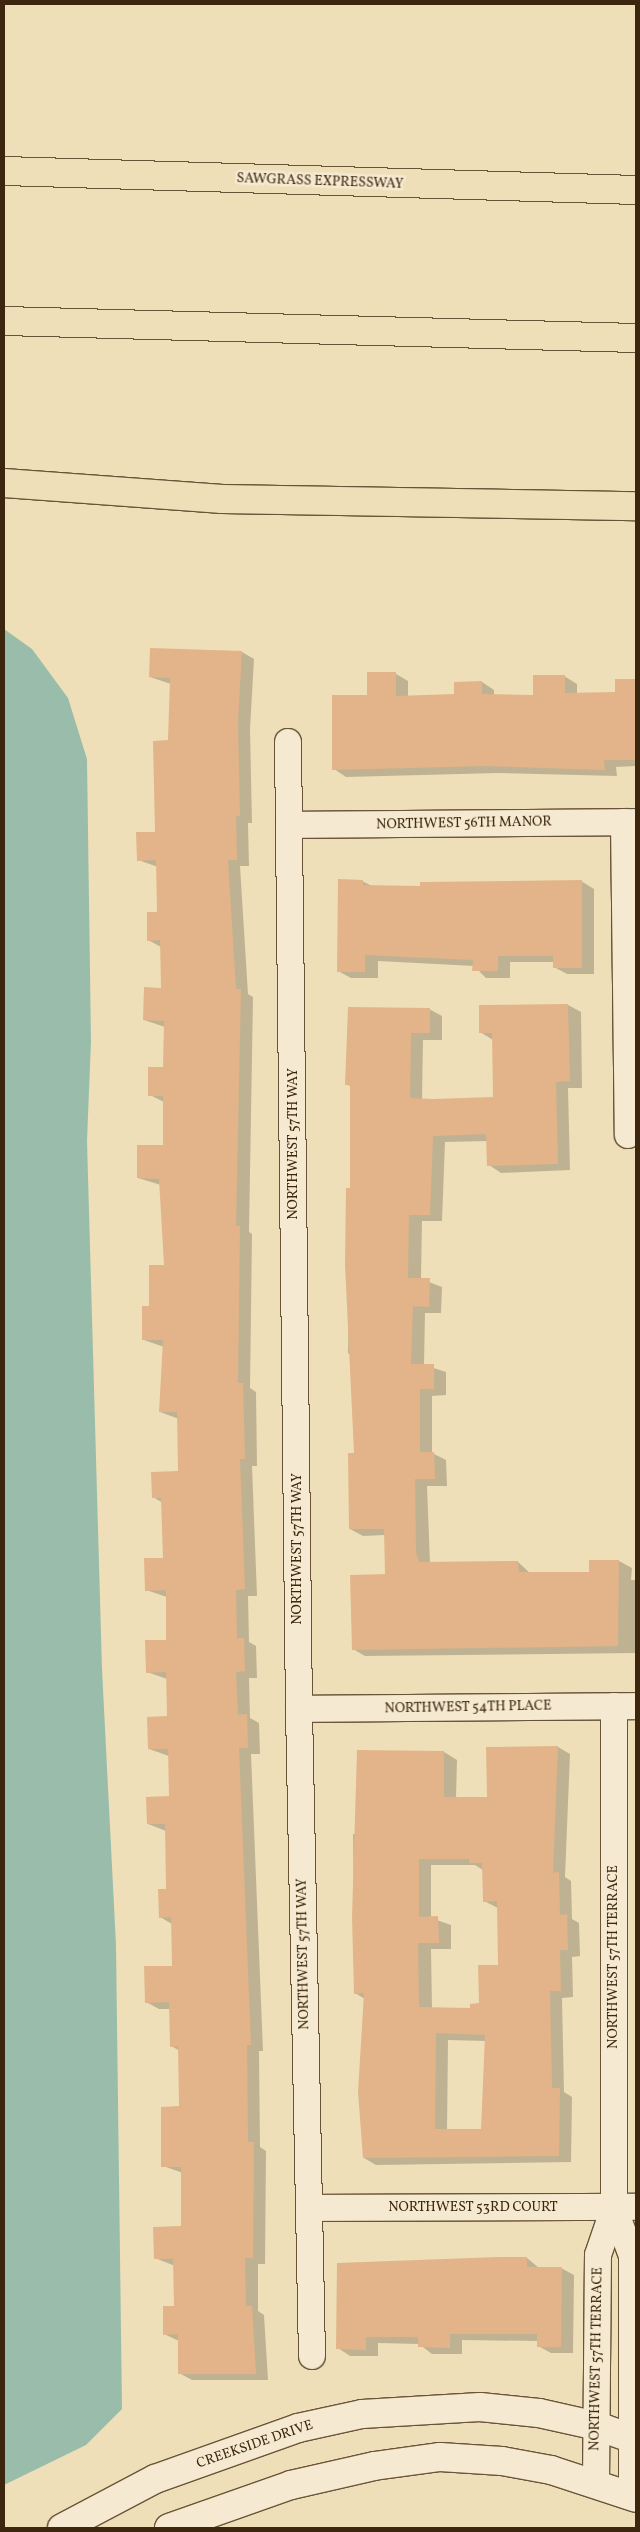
<!DOCTYPE html>
<html>
<head>
<meta charset="utf-8">
<style>
  body { margin:0 }
  #map { position:relative; width:640px; height:2532px; overflow:hidden; background:#efdfb8; font-family:Vollkorn,serif }
  div>[style] { position:absolute }
  [style*='--x'] { left:calc(var(--x)*1px); top:calc(var(--y)*1px); width:calc(var(--w)*1px); rotate:calc(var(--a)*1deg) }
  .water>* { inset:0; background:#9abdab }
  .shadow>* { inset:0; background:#0003 }
  .building>* { inset:0; background:#e3b489 }
  .roads { filter:drop-shadow(1px 0 #695438) drop-shadow(-1px 0 #695438) drop-shadow(0 1px #695438) drop-shadow(0 -1px #695438) }
  .minor>* { height:26px; margin:-13px; padding:0 13px; transform-origin:13px; border-radius:13px; background:#f5ead1 }
  .tertiary>* { height:28px; margin:-14px; padding:0 14px; transform-origin:14px; border-radius:14px; background:#f5ead1 }
  .motorway>* { height:28px; margin:-14px; padding:0 14px; transform-origin:14px; border-radius:14px; background:#efdfb8 }
  span { translate:-50% -50%; white-space:nowrap; text-align:center; line-height:1.15; -webkit-text-stroke:5px #f5ead1; paint-order:stroke }
  .street-label { font-size:14px; color:#3c260e }
  .frame { position:absolute; inset:0; border:5px solid #3c260e; pointer-events:none }
</style>
</head>
<body>
<div id="map">
  <div class="water">
    <div style="clip-path:polygon(4px 629px,32px 649px,68px 698px,87px 759px,91px 1041px,87px 1141px,102px 1669px,116px 1945px,122px 2409px,86px 2445px,4px 2485px)"></div>
  </div>
  <div class="shadow">
    <div style="clip-path:polygon(242px 652px,254px 659px,250px 729px,252px 823px,248px 823px,249px 866px,240px 866px,248px 994px,253px 997px,249px 1232px,252px 1234px,250px 1388px,256px 1392px,257px 1466px,252px 1466px,257px 1596px,248px 1596px,249px 1642px,256px 1646px,257px 1678px,249px 1678px,250px 1718px,259px 1723px,260px 1754px,251px 1754px,263px 2051px,259px 2051px,260px 2147px,266px 2151px,265px 2264px,258px 2264px,258px 2311px,264px 2315px,268px 2380px,192px 2380px,179px 2373px,179px 2341px,164px 2334px,175px 2307px,175px 2266px,155px 2258px,183px 2227px,183px 2173px,163px 2166px,181px 2107px,180px 2051px,171px 2046px,171px 2009px,159px 2009px,146px 2002px,173px 1967px,172px 1924px,160px 1917px,167px 1890px,166px 1831px,148px 1824px,170px 1798px,169px 1756px,149px 1749px,168px 1717px,167px 1679px,147px 1672px,168px 1641px,167px 1597px,146px 1590px,164px 1559px,163px 1503px,153px 1497px,180px 1472px,179px 1419px,160px 1412px,164px 1347px,144px 1340px,166px 1266px,161px 1185px,138px 1178px,164px 1147px,164px 1102px,150px 1095px,164px 1068px,165px 1027px,144px 1020px,163px 989px,161px 947px,148px 940px,159px 913px,158px 867px,138px 860px,156px 833px,169px 742px,171px 684px,150px 677px)"></div>
    <div style="clip-path:polygon(396px 674px,408px 681px,408px 697px,455px 695px,482px 682px,494px 690px,494px 695px,534px 696px,564px 676px,577px 684px,577px 694px,616px 693px,616px 680px,636px 680px,636px 766px,616px 767px,617px 776px,498px 773px,346px 777px,334px 769px,368px 696px)"></div>
    <div style="clip-path:polygon(362px 881px,372px 886px,422px 887px,581px 881px,594px 889px,594px 974px,567px 974px,554px 967px,554px 962px,510px 962px,510px 978px,486px 978px,474px 966px,378px 961px,378px 978px,351px 978px,338px 971px)"></div>
    <div style="clip-path:polygon(568px 1005px,581px 1012px,582px 1088px,568px 1088px,570px 1170px,501px 1173px,489px 1165px,488px 1141px,445px 1142px,442px 1221px,422px 1221px,421px 1279px,442px 1287px,441px 1313px,425px 1313px,424px 1365px,446px 1372px,446px 1395px,432px 1396px,432px 1453px,446px 1460px,447px 1486px,427px 1486px,430px 1563px,518px 1562px,531px 1574px,590px 1574px,590px 1561px,619px 1561px,632px 1568px,631px 1580px,636px 1580px,636px 1653px,365px 1656px,353px 1649px,386px 1575px,385px 1535px,363px 1536px,350px 1529px,355px 1454px,353px 1356px,348px 1353px,352px 1087px,346px 1084px,429px 1009px,442px 1016px,442px 1040px,423px 1040px,422px 1100px,494px 1099px,493px 1040px,480px 1032px,480px 1007px)"></div>
    <div style="clip-path:polygon(evenodd,558px 1747px,570px 1754px,565px 1877px,571px 1881px,572px 1919px,579px 1923px,580px 1956px,572px 1957px,573px 1997px,562px 1998px,564px 2092px,572px 2097px,571px 2162px,376px 2165px,364px 2158px,365px 1999px,355px 1993px,353px 1834px,357px 1834px,358px 1751px,444px 1752px,457px 1760px,456px 1798px,488px 1798px,558px 1747px,431px 1865px,475px 1865px,483px 1870px,484px 1901px,498px 1908px,500px 1966px,480px 2005px,472px 2009px,432px 2008px,431px 1949px,451px 1949px,451px 1925px,431px 1918px,431px 1865px,558px 1747px,448px 2040px,486px 2041px,482px 2131px,447px 2131px,448px 2040px)"></div>
    <div style="clip-path:polygon(527px 2258px,539px 2268px,561px 2268px,574px 2275px,573px 2353px,551px 2353px,538px 2346px,538px 2341px,462px 2340px,462px 2354px,432px 2354px,419px 2344px,378px 2343px,378px 2356px,350px 2356px,338px 2348px)"></div>
  </div>
  <div class="building">
    <div style="clip-path:polygon(150px 648px,242px 651px,238px 721px,240px 816px,236px 816px,237px 860px,228px 860px,236px 989px,241px 989px,236px 1226px,240px 1226px,238px 1383px,243px 1383px,245px 1459px,240px 1459px,245px 1589px,236px 1590px,237px 1638px,244px 1638px,245px 1671px,236px 1672px,238px 1715px,247px 1714px,248px 1748px,239px 1748px,251px 2045px,247px 2045px,248px 2142px,254px 2142px,253px 2258px,245px 2258px,246px 2306px,252px 2306px,256px 2374px,178px 2374px,178px 2334px,163px 2335px,163px 2306px,174px 2306px,173px 2259px,154px 2259px,153px 2227px,181px 2226px,181px 2167px,161px 2167px,161px 2107px,179px 2106px,178px 2046px,170px 2047px,169px 2002px,145px 2003px,144px 1966px,172px 1966px,171px 1917px,159px 1918px,158px 1889px,166px 1889px,165px 1824px,147px 1824px,146px 1797px,169px 1796px,168px 1749px,148px 1749px,147px 1717px,167px 1716px,166px 1672px,146px 1673px,145px 1640px,166px 1640px,166px 1590px,145px 1591px,144px 1558px,163px 1558px,161px 1498px,152px 1498px,151px 1472px,178px 1471px,177px 1412px,159px 1412px,163px 1340px,142px 1340px,142px 1306px,149px 1306px,149px 1265px,164px 1265px,159px 1179px,137px 1178px,137px 1145px,163px 1145px,163px 1096px,148px 1096px,148px 1067px,163px 1067px,164px 1021px,143px 1020px,144px 987px,161px 988px,160px 940px,147px 941px,147px 912px,157px 912px,156px 860px,137px 861px,136px 832px,155px 832px,153px 741px,168px 740px,170px 678px,149px 677px)"></div>
    <div style="clip-path:polygon(367px 672px,396px 672px,396px 696px,454px 694px,454px 682px,482px 681px,482px 694px,533px 695px,533px 675px,565px 675px,565px 693px,615px 692px,615px 679px,636px 679px,636px 760px,604px 760px,605px 770px,485px 766px,332px 770px,332px 695px,367px 695px)"></div>
    <div style="clip-path:polygon(338px 879px,363px 880px,363px 885px,420px 886px,420px 882px,582px 880px,582px 968px,553px 968px,553px 956px,498px 956px,498px 971px,472px 971px,473px 960px,365px 955px,365px 972px,337px 972px)"></div>
    <div style="clip-path:polygon(568px 1004px,570px 1081px,556px 1082px,558px 1164px,487px 1166px,486px 1134px,433px 1136px,430px 1215px,409px 1215px,408px 1278px,430px 1278px,429px 1307px,413px 1306px,411px 1364px,434px 1364px,434px 1389px,420px 1389px,420px 1452px,434px 1452px,435px 1479px,415px 1479px,416px 1552px,419px 1562px,518px 1561px,519px 1572px,589px 1572px,589px 1560px,619px 1560px,618px 1646px,352px 1650px,350px 1575px,385px 1574px,384px 1529px,349px 1529px,348px 1453px,354px 1453px,345px 1265px,346px 1188px,350px 1188px,350px 1085px,345px 1085px,348px 1007px,430px 1008px,430px 1033px,411px 1033px,410px 1098px,433px 1099px,493px 1097px,492px 1033px,479px 1033px,479px 1005px)"></div>
    <div style="clip-path:polygon(evenodd,558px 1746px,553px 1873px,559px 1872px,560px 1915px,567px 1914px,568px 1950px,560px 1950px,561px 1991px,550px 1991px,552px 2088px,560px 2088px,559px 2156px,363px 2158px,358px 2092px,364px 1993px,354px 1994px,352px 1918px,357px 1750px,444px 1751px,444px 1797px,487px 1797px,486px 1747px,558px 1746px,419px 1859px,469px 1859px,469px 1863px,482px 1863px,483px 1902px,497px 1901px,498px 1965px,478px 1965px,479px 2003px,470px 2004px,470px 2008px,419px 2007px,418px 1943px,439px 1943px,438px 1916px,419px 1917px,419px 1859px,558px 1746px,436px 2033px,485px 2035px,481px 2129px,435px 2129px,436px 2033px)"></div>
    <div style="clip-path:polygon(498px 2257px,527px 2257px,527px 2267px,562px 2267px,561px 2347px,537px 2347px,537px 2334px,450px 2334px,450px 2348px,418px 2347px,418px 2337px,366px 2337px,366px 2350px,336px 2349px,337px 2263px)"></div>
  </div>
  <div class="roads">
    <div class="minor">
      <div style="--x:288;--y:742;--w:967;--a:89.35"></div>
      <div style="--x:299;--y:1709;--w:647;--a:88.85"></div>
      <div style="--x:624;--y:822;--w:313;--a:89.3"></div>
      <div style="--x:292;--y:825;--w:344;--a:-0.5"></div>
      <div style="--x:299;--y:1709;--w:337;--a:-0.5"></div>
      <div style="--x:309;--y:2208;--w:327;--a:-0.2"></div>
      <div style="--x:614;--y:2208;--w:51;--a:69.4"></div>
      <div style="--x:632;--y:2256;--w:240;--a:90"></div>
      <div style="--x:596;--y:2483;--w:228;--a:-89.5"></div>
      <div style="--x:598;--y:2255;--w:50;--a:-71.2"></div>
      <div style="--x:614;--y:2208;--w:502;--a:-90"></div>
    </div>
    <div class="tertiary">
      <div style="--x:62;--y:2528;--w:105;--a:-27.8"></div>
      <div style="--x:155;--y:2479;--w:152;--a:-19.6"></div>
      <div style="--x:298;--y:2428;--w:66;--a:-12.3"></div>
      <div style="--x:362;--y:2414;--w:118;--a:-3.4"></div>
      <div style="--x:480;--y:2407;--w:59;--a:5.8"></div>
      <div style="--x:539;--y:2413;--w:59;--a:12.6"></div>
      <div style="--x:597;--y:2426;--w:41;--a:19.7"></div>
      <div style="--x:169;--y:2528;--w:129;--a:-19.4"></div>
      <div style="--x:291;--y:2485;--w:85;--a:-12.9"></div>
      <div style="--x:374;--y:2466;--w:67;--a:-7.8"></div>
      <div style="--x:440;--y:2457;--w:62;--a:3.7"></div>
      <div style="--x:502;--y:2461;--w:50;--a:10.4"></div>
      <div style="--x:551;--y:2470;--w:89;--a:18.2"></div>
    </div>
    <div class="motorway">
      <div style="--x:4;--y:171;--w:632;--a:1.72"></div>
      <div style="--x:4;--y:321;--w:632;--a:1.54"></div>
      <div style="--x:4;--y:483;--w:219;--a:4.2"></div>
      <div style="--x:222;--y:499;--w:414;--a:1"></div>
    </div>
  </div>
  <div class="street-label">
    <span style="left:320px;top:182px;rotate:2deg">SAWGRASS EXPRESSWAY</span>
    <span style="left:464px;top:824px;rotate:-1deg">NORTHWEST 56TH MANOR</span>
    <span style="left:294px;top:1144px;rotate:-90deg">NORTHWEST 57TH WAY</span>
    <span style="left:298px;top:1549px;rotate:-90deg">NORTHWEST 57TH WAY</span>
    <span style="left:468px;top:1708px;rotate:-1deg">NORTHWEST 54TH PLACE</span>
    <span style="left:304px;top:1954px;rotate:-91deg">NORTHWEST 57TH WAY</span>
    <span style="left:614px;top:1957px;rotate:-90deg">NORTHWEST 57TH TERRACE</span>
    <span style="left:473px;top:2208px">NORTHWEST 53RD COURT</span>
    <span style="left:597px;top:2359px;rotate:-89deg">NORTHWEST 57TH TERRACE</span>
    <span style="left:255px;top:2445px;rotate:-19deg">CREEKSIDE DRIVE</span>
  </div>
  <div class="frame"></div>
</div>
</body>
</html>
